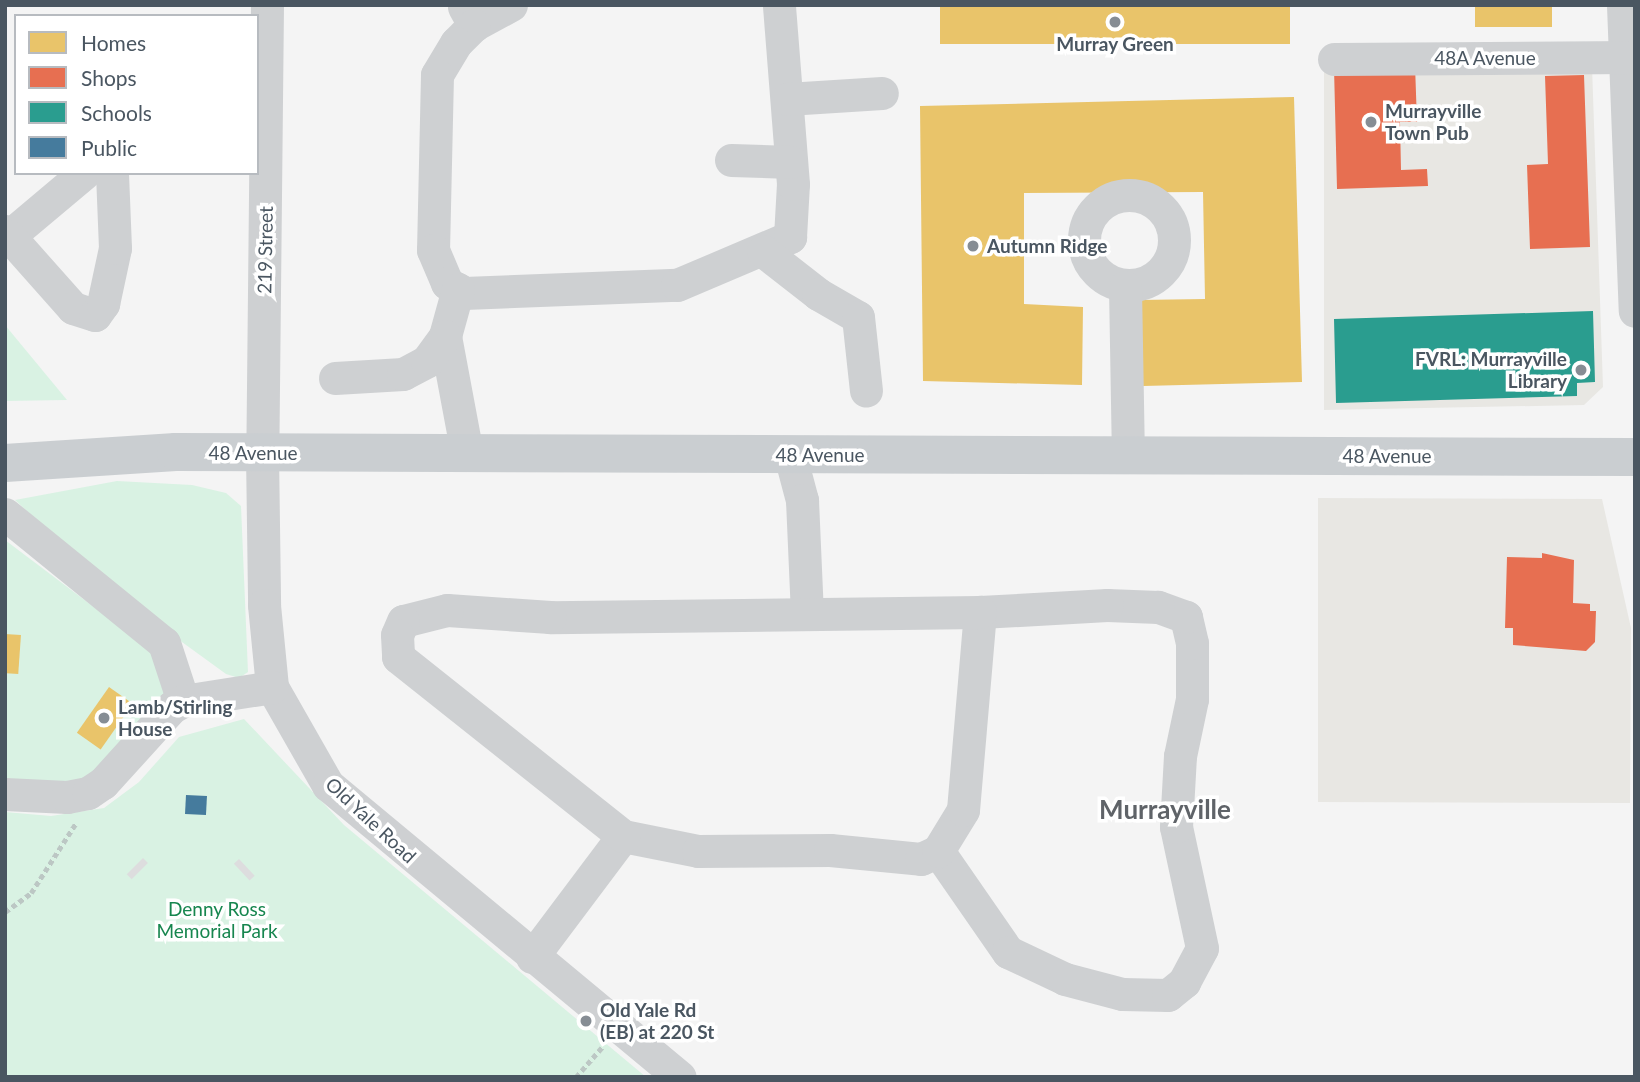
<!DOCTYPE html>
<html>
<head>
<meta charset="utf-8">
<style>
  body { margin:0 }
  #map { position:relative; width:1640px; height:1082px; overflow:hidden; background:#f4f4f4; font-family:Lato,sans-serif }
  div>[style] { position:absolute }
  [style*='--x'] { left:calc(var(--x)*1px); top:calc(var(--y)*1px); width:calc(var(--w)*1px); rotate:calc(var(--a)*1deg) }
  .commercial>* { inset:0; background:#e8e7e3 }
  .green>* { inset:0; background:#d9f2e3 }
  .homes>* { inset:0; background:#e9c46a; transform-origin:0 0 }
  .shops>* { inset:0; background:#e76f51 }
  .schools>* { inset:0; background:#2a9d8f }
  .public>* { inset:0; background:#457b9d; transform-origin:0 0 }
  .building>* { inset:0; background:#ddddde; transform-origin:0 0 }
  .path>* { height:4.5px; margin-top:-2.25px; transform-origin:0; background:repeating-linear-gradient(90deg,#bcc7c4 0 5px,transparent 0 8.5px) }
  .minor>* { height:33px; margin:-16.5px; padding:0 16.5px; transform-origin:16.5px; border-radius:16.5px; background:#ced0d2 }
  .minor>.ring { margin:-16.5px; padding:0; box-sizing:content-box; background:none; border:33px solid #ced0d2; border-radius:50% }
  .major>* { height:38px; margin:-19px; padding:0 19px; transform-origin:19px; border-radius:19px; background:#caced1 }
  .dots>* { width:19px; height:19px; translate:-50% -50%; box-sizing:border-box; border:4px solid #fff; border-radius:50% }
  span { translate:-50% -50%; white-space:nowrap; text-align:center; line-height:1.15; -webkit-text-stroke:7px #fff; paint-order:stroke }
  .poi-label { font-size:19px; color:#4a5661; font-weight:700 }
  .left { translate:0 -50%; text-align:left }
  .right { translate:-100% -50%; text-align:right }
  .street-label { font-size:19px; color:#4a5661 }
  .park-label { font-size:19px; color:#17864f }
  .district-label { font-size:26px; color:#5f6368; font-weight:700 }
  .frame { position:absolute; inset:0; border:7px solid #4a5661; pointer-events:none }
  .legend { position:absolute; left:14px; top:14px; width:245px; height:161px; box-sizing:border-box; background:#fff; border:2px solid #b7bbc0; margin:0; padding:9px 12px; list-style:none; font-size:21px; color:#4a5661 }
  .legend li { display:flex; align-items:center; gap:14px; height:35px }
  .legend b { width:35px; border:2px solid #b7bbc0 }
</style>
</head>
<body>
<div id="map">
  <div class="commercial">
    <div style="clip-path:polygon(1592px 66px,1603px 387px,1584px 405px,1324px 410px,1324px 68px)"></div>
    <div style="clip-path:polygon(1318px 498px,1602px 499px,1631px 628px,1630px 803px,1318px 802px)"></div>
  </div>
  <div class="green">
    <div style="clip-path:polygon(5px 325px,67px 400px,5px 401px)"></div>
    <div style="clip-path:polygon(117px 481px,192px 485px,226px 493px,241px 506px,248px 672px,239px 678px,226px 674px,120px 597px,15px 500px)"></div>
    <div style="clip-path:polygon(5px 540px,184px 675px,102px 771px,54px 790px,5px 786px)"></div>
    <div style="clip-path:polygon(244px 719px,344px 825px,646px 1077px,5px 1077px,5px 812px,51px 816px,104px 808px,139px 782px,179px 737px)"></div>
  </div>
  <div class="homes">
    <div style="left:940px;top:5px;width:350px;height:39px"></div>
    <div style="left:1475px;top:5px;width:77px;height:22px"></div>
    <div style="clip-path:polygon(1294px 97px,1302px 382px,1143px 386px,1139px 300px,1205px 299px,1203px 192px,1024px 193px,1024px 304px,1083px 307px,1082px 385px,923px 381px,920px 106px)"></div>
    <div style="left:5px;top:634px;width:16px;height:39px;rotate:4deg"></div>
    <div style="left:109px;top:687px;width:29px;height:56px;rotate:35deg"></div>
  </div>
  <div class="shops">
    <div style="clip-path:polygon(1415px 65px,1417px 122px,1400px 122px,1401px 170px,1427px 169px,1428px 186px,1337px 189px,1334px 68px)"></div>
    <div style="clip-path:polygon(1584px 75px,1590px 247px,1530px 249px,1527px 165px,1548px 164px,1545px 76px)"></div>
    <div style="clip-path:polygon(1542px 553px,1574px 560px,1573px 603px,1590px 604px,1590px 611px,1596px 611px,1595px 642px,1586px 651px,1513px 645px,1513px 628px,1505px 628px,1507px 557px,1542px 558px)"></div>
  </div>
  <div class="schools">
    <div style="clip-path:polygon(1593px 311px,1595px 382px,1577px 383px,1577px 396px,1336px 403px,1334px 319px)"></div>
  </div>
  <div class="public">
    <div style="left:186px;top:795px;width:21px;height:19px;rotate:3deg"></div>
  </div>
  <div class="building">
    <div style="left:143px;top:858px;width:7px;height:23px;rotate:45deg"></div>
    <div style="left:239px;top:859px;width:23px;height:7px;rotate:47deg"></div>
  </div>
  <div class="path">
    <div style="--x:5;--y:912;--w:32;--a:-36"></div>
    <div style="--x:31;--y:893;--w:83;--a:-57.3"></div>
    <div style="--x:576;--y:1077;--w:41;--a:-48.9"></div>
  </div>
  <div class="minor">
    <div style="--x:267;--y:5;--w:448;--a:90.6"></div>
    <div style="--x:262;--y:453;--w:152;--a:89.2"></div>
    <div style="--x:264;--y:605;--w:82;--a:84.4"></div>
    <div style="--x:272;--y:687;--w:113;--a:60.3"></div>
    <div style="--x:328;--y:785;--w:457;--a:39.7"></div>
    <div style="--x:1623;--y:5;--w:306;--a:87.8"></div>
    <div style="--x:464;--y:7;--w:21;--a:61"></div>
    <div style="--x:474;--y:25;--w:42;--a:-28.4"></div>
    <div style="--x:474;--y:25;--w:25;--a:135"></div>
    <div style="--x:456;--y:43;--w:37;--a:121"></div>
    <div style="--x:437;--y:75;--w:175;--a:91.3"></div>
    <div style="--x:433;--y:250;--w:36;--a:67"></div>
    <div style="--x:447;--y:283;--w:20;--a:30"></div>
    <div style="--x:464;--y:293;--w:213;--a:-2.2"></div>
    <div style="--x:677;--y:285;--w:123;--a:-23"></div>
    <div style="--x:790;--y:237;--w:53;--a:-86.8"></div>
    <div style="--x:793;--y:184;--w:180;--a:-94.5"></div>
    <div style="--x:1334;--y:59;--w:301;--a:-0.4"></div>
    <div style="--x:787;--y:99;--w:95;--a:-3.6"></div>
    <div style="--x:731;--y:160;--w:60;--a:1.9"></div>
    <div class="ring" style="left:1084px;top:195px;width:57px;height:57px"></div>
    <div style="--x:5;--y:231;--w:6;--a:51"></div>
    <div style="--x:9;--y:236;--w:98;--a:-40"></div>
    <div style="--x:9;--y:236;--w:96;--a:48.4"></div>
    <div style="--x:73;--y:308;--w:23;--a:18"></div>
    <div style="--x:95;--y:315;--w:14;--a:-54"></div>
    <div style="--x:103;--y:304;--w:57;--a:-77.9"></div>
    <div style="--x:115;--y:248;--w:75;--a:-92.3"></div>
    <div style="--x:763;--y:251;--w:70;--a:38"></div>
    <div style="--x:818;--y:294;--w:46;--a:29.9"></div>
    <div style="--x:858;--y:317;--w:74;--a:83.8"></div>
    <div style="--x:1125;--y:287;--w:169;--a:89"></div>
    <div style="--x:458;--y:289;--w:49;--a:105.5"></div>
    <div style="--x:445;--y:336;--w:120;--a:79.4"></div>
    <div style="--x:335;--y:378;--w:68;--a:-3.4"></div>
    <div style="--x:403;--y:374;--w:27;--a:-28"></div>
    <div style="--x:427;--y:361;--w:31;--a:-54"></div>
    <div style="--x:790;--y:455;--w:47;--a:75.1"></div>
    <div style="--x:802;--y:500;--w:113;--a:87.5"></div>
    <div style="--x:5;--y:514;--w:205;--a:39.1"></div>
    <div style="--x:164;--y:643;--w:61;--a:71.9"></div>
    <div style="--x:183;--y:701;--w:90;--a:-8.9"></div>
    <div style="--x:5;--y:794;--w:62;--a:2.8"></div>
    <div style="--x:67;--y:797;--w:21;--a:-11"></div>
    <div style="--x:88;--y:793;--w:18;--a:-34"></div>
    <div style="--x:103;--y:783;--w:103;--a:-47.8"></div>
    <div style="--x:172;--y:707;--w:13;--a:-29"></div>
    <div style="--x:938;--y:851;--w:123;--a:55.3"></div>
    <div style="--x:1008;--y:952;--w:63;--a:25.3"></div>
    <div style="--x:1065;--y:979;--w:59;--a:14.7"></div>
    <div style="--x:1122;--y:994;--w:46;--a:1.2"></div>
    <div style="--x:1168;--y:995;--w:21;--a:-39"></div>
    <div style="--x:1184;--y:982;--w:38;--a:-62"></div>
    <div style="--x:1202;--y:948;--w:124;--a:-102.1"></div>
    <div style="--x:1176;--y:827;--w:71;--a:-86.8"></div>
    <div style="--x:1180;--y:756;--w:58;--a:-78.1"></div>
    <div style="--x:1192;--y:699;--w:56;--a:-90"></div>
    <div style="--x:1192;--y:643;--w:27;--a:-103"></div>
    <div style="--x:1186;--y:617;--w:30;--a:-160"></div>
    <div style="--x:1158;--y:607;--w:51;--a:-177.8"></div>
    <div style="--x:1107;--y:605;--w:127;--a:176.8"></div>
    <div style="--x:532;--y:957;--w:151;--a:-53.1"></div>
    <div style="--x:623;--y:836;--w:76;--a:11.3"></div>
    <div style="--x:698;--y:851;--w:132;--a:-0.4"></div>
    <div style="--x:830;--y:850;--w:91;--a:5.6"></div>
    <div style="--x:921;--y:859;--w:19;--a:-25"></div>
    <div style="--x:938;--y:851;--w:48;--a:-58.6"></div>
    <div style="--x:963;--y:810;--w:199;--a:-85.1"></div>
    <div style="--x:980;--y:612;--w:430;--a:179.3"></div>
    <div style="--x:550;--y:617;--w:103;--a:-176.1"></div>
    <div style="--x:447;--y:610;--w:45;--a:166"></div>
    <div style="--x:403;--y:621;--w:15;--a:113"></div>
    <div style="--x:397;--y:635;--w:22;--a:87"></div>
    <div style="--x:398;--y:657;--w:288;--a:38.5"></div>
  </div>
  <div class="major">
    <div style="--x:5;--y:463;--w:171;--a:-3.7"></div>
    <div style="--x:176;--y:452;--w:1459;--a:0.2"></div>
  </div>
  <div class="dots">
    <div style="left:1115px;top:22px;background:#868d94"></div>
    <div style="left:1371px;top:122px;background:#868d94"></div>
    <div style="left:973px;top:246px;background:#868d94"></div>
    <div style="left:1581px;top:370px;background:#868d94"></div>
    <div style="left:104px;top:718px;background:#868d94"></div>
    <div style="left:586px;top:1021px;background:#868d94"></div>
  </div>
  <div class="poi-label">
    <span style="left:1115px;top:44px">Murray Green</span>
    <span class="left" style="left:1385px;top:122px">Murrayville<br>Town Pub</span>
    <span class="left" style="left:987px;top:246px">Autumn Ridge</span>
    <span class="right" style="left:1567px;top:370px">FVRL: Murrayville<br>Library</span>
    <span class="left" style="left:118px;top:718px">Lamb/Stirling<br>House</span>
    <span class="left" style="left:600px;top:1021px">Old Yale Rd<br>(EB) at 220 St</span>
  </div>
  <div class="street-label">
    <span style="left:1485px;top:58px">48A Avenue</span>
    <span style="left:265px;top:250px;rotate:-89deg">219 Street</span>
    <span style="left:253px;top:453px">48 Avenue</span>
    <span style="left:820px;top:455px">48 Avenue</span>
    <span style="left:1387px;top:456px">48 Avenue</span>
    <span style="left:371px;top:820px;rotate:43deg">Old Yale Road</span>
  </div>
  <div class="park-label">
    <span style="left:217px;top:920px">Denny Ross<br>Memorial Park</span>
  </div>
  <div class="district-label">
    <span style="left:1165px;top:810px">Murrayville</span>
  </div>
  <div class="frame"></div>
  <ul class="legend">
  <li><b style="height:19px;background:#e9c46a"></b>Homes</li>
  <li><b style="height:19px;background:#e76f51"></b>Shops</li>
  <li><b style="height:19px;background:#2a9d8f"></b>Schools</li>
  <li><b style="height:19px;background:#457b9d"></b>Public</li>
  </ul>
</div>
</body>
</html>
